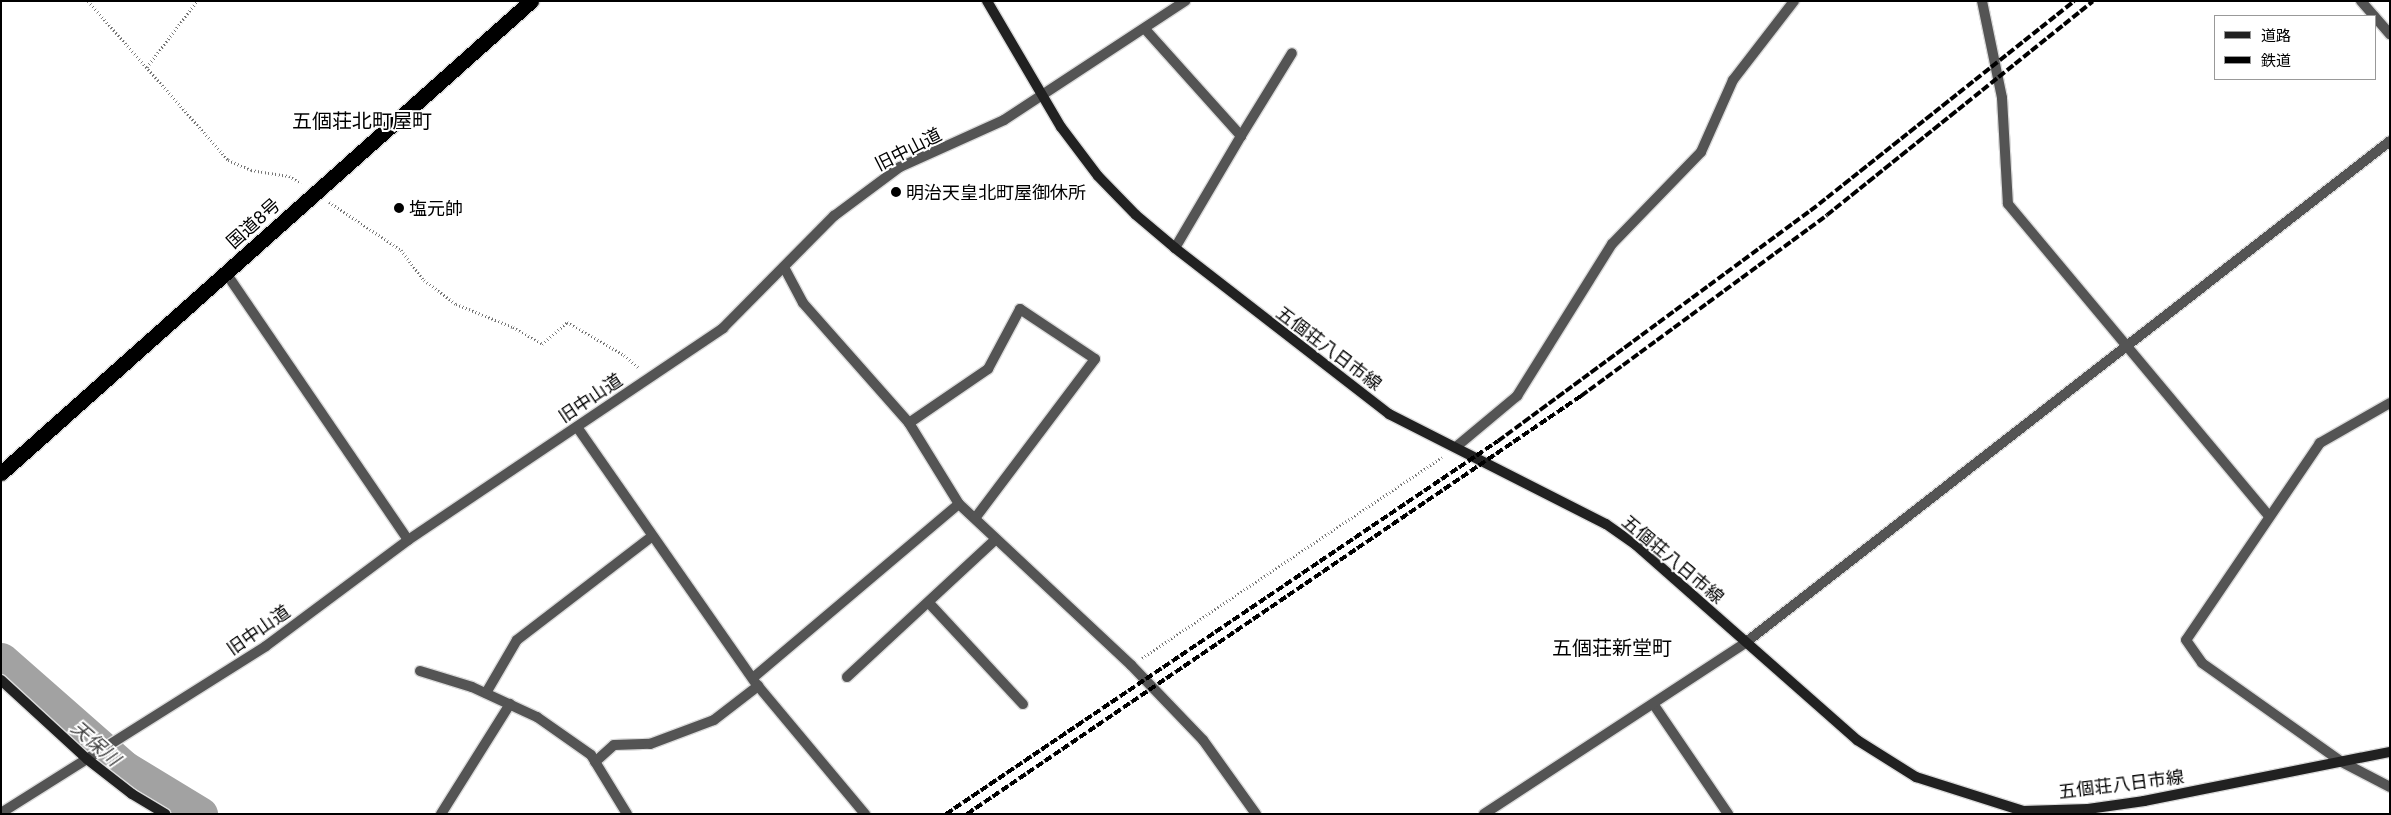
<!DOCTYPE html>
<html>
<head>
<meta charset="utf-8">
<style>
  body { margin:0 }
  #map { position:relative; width:2391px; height:815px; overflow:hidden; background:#fff; font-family:Lato,"Noto Sans JP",sans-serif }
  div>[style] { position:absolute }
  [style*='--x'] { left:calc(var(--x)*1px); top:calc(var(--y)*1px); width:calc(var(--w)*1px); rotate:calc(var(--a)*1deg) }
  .river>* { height:35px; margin:-17.5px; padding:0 17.5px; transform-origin:17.5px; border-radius:17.5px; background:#a2a2a2 }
  .path>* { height:3px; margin-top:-1.5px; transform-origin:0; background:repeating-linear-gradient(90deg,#767676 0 1px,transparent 0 3.5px) }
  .roads { filter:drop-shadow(1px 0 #dbdbdb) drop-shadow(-1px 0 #dbdbdb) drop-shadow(0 1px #dbdbdb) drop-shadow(0 -1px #dbdbdb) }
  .street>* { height:10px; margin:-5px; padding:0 5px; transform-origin:5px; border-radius:5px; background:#545454 }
  .secondary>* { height:10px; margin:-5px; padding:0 5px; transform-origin:5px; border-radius:5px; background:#212121 }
  .highway>* { height:15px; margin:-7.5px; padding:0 7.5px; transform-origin:7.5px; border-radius:7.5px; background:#000 }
  .rail>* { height:4px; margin-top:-2px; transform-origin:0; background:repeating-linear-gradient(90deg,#000 0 8px,transparent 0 10.5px) }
  .dots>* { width:14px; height:14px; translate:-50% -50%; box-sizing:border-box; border:2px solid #fff; border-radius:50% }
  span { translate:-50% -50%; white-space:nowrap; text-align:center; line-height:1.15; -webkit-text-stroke:4px #fff; paint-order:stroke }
  .street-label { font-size:18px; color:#000 }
  .poi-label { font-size:18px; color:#000 }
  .left { translate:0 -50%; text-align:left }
  .water-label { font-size:19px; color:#434343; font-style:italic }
  .quarter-label { font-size:20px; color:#000 }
  .frame { position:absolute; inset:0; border:2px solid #000; pointer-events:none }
  .legend { position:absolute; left:2214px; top:15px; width:162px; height:65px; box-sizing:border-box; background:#fff; border:1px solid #999; margin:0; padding:6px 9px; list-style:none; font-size:15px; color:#000 }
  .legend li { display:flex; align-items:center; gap:10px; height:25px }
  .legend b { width:25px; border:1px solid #999 }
</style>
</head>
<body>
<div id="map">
  <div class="river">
    <div style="--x:1;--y:660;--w:164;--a:41.3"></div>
    <div style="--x:124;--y:768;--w:89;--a:31.2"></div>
  </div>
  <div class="path">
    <div style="--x:88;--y:1;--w:212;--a:48.6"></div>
    <div style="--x:228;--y:160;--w:25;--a:23"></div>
    <div style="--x:251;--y:170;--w:38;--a:9"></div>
    <div style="--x:289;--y:176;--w:14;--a:30"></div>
    <div style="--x:147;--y:67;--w:83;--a:-52.9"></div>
    <div style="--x:329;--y:202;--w:87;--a:33.7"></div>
    <div style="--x:401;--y:250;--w:38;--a:53"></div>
    <div style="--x:424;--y:280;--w:40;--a:37"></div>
    <div style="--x:456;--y:304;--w:61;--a:22"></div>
    <div style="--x:513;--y:327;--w:34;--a:30"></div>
    <div style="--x:542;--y:344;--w:33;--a:-41"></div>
    <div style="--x:567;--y:322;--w:66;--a:30.1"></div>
    <div style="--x:624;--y:355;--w:20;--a:41"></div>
    <div style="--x:1142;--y:658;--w:361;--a:-33.8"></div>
  </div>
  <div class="roads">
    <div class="street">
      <div style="--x:1982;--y:1;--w:99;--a:78.3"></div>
      <div style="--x:2002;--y:98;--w:106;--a:86.8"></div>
      <div style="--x:2008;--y:204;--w:405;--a:50.1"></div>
      <div style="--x:2361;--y:1;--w:20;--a:49"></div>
      <div style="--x:2375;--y:17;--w:23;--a:49"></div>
      <div style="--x:1145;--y:29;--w:144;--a:48.1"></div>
      <div style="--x:1241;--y:136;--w:97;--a:-58.4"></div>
      <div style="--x:1175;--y:248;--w:130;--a:-59.5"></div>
      <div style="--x:785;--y:269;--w:38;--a:62"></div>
      <div style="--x:803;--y:303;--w:160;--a:48.5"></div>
      <div style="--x:909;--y:423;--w:95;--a:58.3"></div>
      <div style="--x:959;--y:504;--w:236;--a:43.1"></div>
      <div style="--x:1131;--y:665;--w:104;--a:46.2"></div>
      <div style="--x:1203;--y:740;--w:91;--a:54.4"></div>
      <div style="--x:226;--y:273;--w:323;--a:55.7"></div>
      <div style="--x:2390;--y:403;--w:81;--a:150.3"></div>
      <div style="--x:2320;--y:443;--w:238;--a:124.2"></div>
      <div style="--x:2186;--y:640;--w:28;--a:55"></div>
      <div style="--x:2202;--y:663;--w:171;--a:35.3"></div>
      <div style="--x:2342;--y:762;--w:54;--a:27.5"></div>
      <div style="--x:909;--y:423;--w:96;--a:-34.4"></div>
      <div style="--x:988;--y:369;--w:68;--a:-61.9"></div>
      <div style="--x:1020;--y:309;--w:90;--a:33.7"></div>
      <div style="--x:1095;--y:359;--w:199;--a:127"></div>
      <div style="--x:577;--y:427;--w:316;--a:55.1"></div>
      <div style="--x:758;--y:686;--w:167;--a:50.1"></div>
      <div style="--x:1456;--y:447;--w:80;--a:-39.9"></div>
      <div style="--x:1517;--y:396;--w:179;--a:-58"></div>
      <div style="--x:1612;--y:244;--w:128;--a:-45.9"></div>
      <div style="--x:1701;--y:152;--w:79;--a:-66"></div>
      <div style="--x:1733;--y:80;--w:100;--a:-52.3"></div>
      <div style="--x:929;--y:603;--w:138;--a:47.1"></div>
      <div style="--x:420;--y:671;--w:54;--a:17.1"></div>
      <div style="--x:472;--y:687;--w:72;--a:24.8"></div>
      <div style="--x:537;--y:717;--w:66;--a:35.1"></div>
      <div style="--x:591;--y:755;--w:69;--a:58.6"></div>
      <div style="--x:754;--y:677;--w:268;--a:-40.2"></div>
      <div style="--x:847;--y:677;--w:202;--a:-42.8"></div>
      <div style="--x:486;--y:693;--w:61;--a:-59.7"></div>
      <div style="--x:517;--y:640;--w:169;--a:-37.5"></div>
      <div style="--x:1654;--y:705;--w:132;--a:55.8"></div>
      <div style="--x:595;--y:762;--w:25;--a:-42"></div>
      <div style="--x:614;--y:745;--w:36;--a:-2"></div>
      <div style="--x:650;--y:744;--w:68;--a:-20.6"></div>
      <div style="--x:714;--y:720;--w:56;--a:-37.7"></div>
      <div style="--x:1;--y:813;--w:313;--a:-32.2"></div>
      <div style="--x:266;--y:646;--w:177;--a:-36.7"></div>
      <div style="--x:408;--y:540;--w:380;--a:-33.9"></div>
      <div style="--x:723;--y:328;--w:158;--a:-45.3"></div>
      <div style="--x:834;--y:216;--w:82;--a:-36.6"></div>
      <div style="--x:900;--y:167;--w:114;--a:-24.3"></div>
      <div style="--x:1004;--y:120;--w:217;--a:-33.3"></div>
      <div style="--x:441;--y:814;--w:130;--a:-57.9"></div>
      <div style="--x:1484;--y:814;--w:312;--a:-33.2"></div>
      <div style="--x:1745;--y:643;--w:817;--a:-37.89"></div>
    </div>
    <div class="secondary">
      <div style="--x:987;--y:1;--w:146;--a:59.6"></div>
      <div style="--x:1061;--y:127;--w:61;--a:52.9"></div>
      <div style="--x:1098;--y:176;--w:54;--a:45.7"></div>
      <div style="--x:1136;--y:215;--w:51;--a:40.2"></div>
      <div style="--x:1175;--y:248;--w:271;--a:37.8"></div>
      <div style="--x:1389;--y:414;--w:243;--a:26.9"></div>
      <div style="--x:1606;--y:524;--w:37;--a:35"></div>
      <div style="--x:1636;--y:545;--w:295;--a:41.4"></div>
      <div style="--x:1857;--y:740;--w:70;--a:32.1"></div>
      <div style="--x:1916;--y:777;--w:112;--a:17.6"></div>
      <div style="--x:2023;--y:811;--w:65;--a:-1.8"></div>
      <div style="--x:2088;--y:809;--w:57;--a:-8.1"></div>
      <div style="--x:2144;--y:801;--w:251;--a:-11.3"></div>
      <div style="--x:1;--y:680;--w:117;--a:42.6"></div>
      <div style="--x:87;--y:759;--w:57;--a:37.9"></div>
      <div style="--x:132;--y:794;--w:39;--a:31"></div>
    </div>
    <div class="highway">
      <div style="--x:1;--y:473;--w:710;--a:-41.69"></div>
    </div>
  </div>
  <div class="rail">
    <div style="--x:946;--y:814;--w:666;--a:-34.05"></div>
    <div style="--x:1498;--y:441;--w:399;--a:-36.4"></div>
    <div style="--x:1819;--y:204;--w:326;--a:-38.5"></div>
    <div style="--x:967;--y:814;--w:743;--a:-34.25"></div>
    <div style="--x:1581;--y:396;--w:305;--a:-36.3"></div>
    <div style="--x:1827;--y:215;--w:341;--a:-38.8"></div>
  </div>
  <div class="dots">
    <div style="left:896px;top:192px;background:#000"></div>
    <div style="left:399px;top:208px;background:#000"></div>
  </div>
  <div class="street-label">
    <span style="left:908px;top:149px;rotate:-27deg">旧中山道</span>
    <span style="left:253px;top:223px;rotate:-42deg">国道8号</span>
    <span style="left:1329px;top:348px;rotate:37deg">五個荘八日市線</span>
    <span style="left:590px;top:398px;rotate:-34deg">旧中山道</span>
    <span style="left:1673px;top:559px;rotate:40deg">五個荘八日市線</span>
    <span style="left:258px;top:630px;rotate:-35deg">旧中山道</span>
    <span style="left:2121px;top:784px;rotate:-7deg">五個荘八日市線</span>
  </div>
  <div class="poi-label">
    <span class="left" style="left:906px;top:192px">明治天皇北町屋御休所</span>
    <span class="left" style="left:409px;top:208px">塩元帥</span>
  </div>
  <div class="water-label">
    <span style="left:96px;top:743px;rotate:41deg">天保川</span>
  </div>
  <div class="quarter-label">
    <span style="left:362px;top:120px">五個荘北町屋町</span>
    <span style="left:1612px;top:647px">五個荘新堂町</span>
  </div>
  <div class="frame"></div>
  <ul class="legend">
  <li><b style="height:6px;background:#212121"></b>道路</li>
  <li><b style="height:6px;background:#000"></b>鉄道</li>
  </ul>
</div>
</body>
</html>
